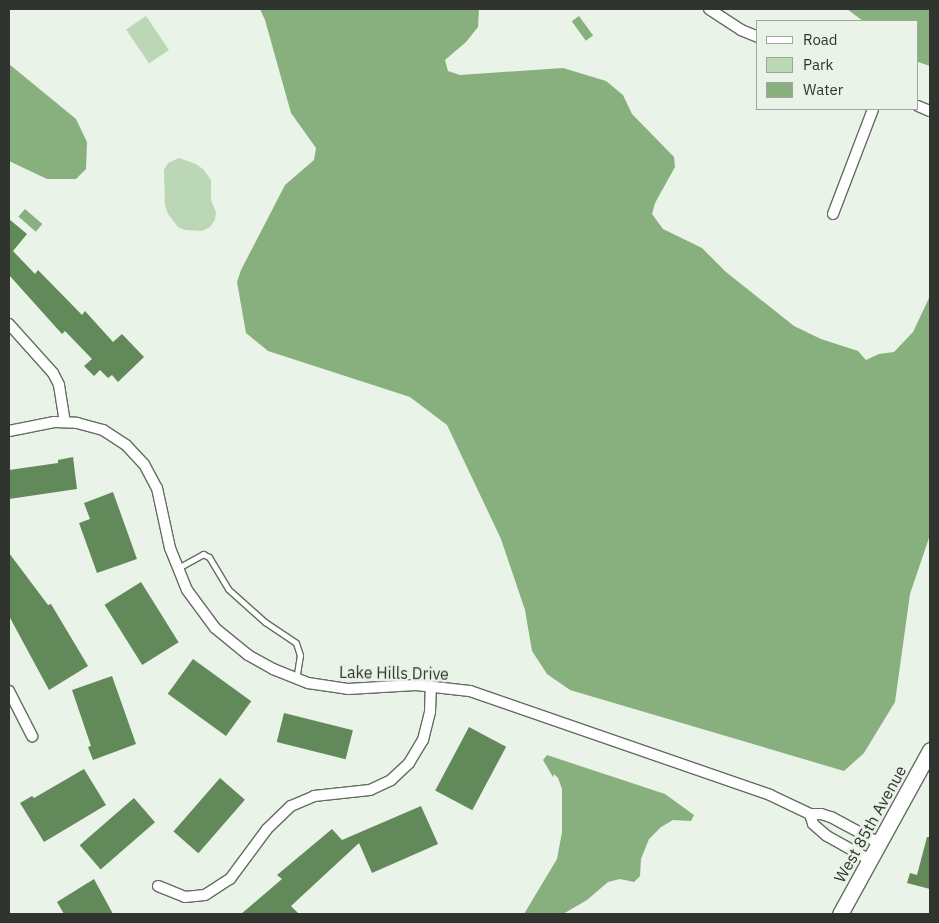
<!DOCTYPE html>
<html>
<head>
<meta charset="utf-8">
<style>
  body { margin:0 }
  #map { position:relative; width:939px; height:923px; overflow:hidden; background:#e9f3e7; font-family:"IBM Plex Sans",sans-serif }
  div>[style] { position:absolute }
  [style*='--x'] { left:calc(var(--x)*1px); top:calc(var(--y)*1px); width:calc(var(--w)*1px); rotate:calc(var(--a)*1deg) }
  .green>* { inset:0; background:#bbd7b5; transform-origin:0 0 }
  .water>* { inset:0; background:#88b07e; transform-origin:0 0 }
  .building>* { inset:0; background:#628959; transform-origin:0 0 }
  .roads { filter:drop-shadow(1px 0 #656d63) drop-shadow(-1px 0 #656d63) drop-shadow(0 1px #656d63) drop-shadow(0 -1px #656d63) }
  .lane>* { height:5px; margin:-2.5px; padding:0 2.5px; transform-origin:2.5px; border-radius:2.5px; background:#fff }
  .street>* { height:10px; margin:-5px; padding:0 5px; transform-origin:5px; border-radius:5px; background:#fff }
  .secondary>* { height:15px; margin:-7.5px; padding:0 7.5px; transform-origin:7.5px; border-radius:7.5px; background:#fff }
  span { translate:-50% -50%; white-space:nowrap; text-align:center; line-height:1.15; -webkit-text-stroke:5px #e9f3e7; paint-order:stroke }
  .street-label { font-size:16px; color:#30342f }
  .frame { position:absolute; inset:0; border:10px solid #30342f; pointer-events:none }
  .legend { position:absolute; left:756px; top:20px; width:162px; height:90px; box-sizing:border-box; background:#e9f3e7; border:1px solid #9fa79d; margin:0; padding:6px 9px; list-style:none; font-size:15px; color:#30342f }
  .legend li { display:flex; align-items:center; gap:10px; height:25px }
  .legend b { width:25px; border:1px solid #9fa79d }
</style>
</head>
<body>
<div id="map">
  <div class="green">
    <div style="left:146px;top:16px;width:41px;height:24px;rotate:56deg"></div>
    <div style="clip-path:polygon(179px 158px,196px 164px,204px 170px,211px 180px,211px 200px,216px 212px,215px 220px,210px 227px,202px 231px,185px 230px,178px 227px,168px 214px,165px 205px,164px 170px,168px 163px)"></div>
  </div>
  <div class="water">
    <div style="clip-path:polygon(260px 9px,479px 9px,478px 27px,466px 42px,445px 60px,448px 71px,460px 75px,563px 68px,606px 81px,623px 95px,632px 114px,674px 157px,675px 167px,655px 203px,652px 214px,663px 229px,702px 248px,726px 272px,794px 326px,821px 339px,858px 351px,866px 360px,879px 354px,894px 352px,913px 332px,930px 296px,930px 535px,910px 594px,895px 702px,864px 753px,844px 771px,570px 690px,547px 674px,532px 651px,525px 610px,501px 539px,447px 425px,410px 397px,268px 351px,246px 333px,237px 282px,241px 270px,285px 185px,314px 160px,316px 148px,291px 113px,265px 20px)"></div>
    <div style="clip-path:polygon(847px 9px,930px 9px,930px 66px,918px 62px,918px 21px,863px 21px)"></div>
    <div style="left:579px;top:16px;width:24px;height:9px;rotate:54deg"></div>
    <div style="clip-path:polygon(9px 64px,76px 119px,87px 142px,86px 169px,76px 179px,47px 179px,9px 161px)"></div>
    <div style="left:25px;top:209px;width:23px;height:10px;rotate:41deg"></div>
    <div style="clip-path:polygon(547px 755px,665px 794px,694px 815px,691px 821px,673px 820px,661px 827px,649px 839px,641px 859px,640px 876px,634px 882px,620px 879px,608px 882px,587px 900px,563px 914px,524px 914px,557px 859px,562px 832px,562px 789px,558px 778px,554px 774px,553px 777px,543px 760px)"></div>
  </div>
  <div class="building">
    <div style="clip-path:polygon(9px 219px,27px 234px,13px 251px,35px 274px,38px 270px,82px 315px,85px 311px,113px 342px,122px 334px,144px 357px,118px 382px,112px 375px,108px 378px,100px 370px,94px 376px,84px 366px,92px 359px,65px 331px,62px 334px,9px 275px)"></div>
    <div style="clip-path:polygon(73px 457px,77px 489px,9px 499px,9px 470px,58px 463px,58px 460px)"></div>
    <div style="clip-path:polygon(113px 492px,137px 559px,97px 573px,79px 523px,90px 519px,84px 503px)"></div>
    <div style="clip-path:polygon(9px 553px,48px 605px,51px 604px,88px 666px,49px 690px,9px 616px)"></div>
    <div style="left:141px;top:582px;width:71px;height:43px;rotate:58deg"></div>
    <div style="left:193px;top:659px;width:72px;height:43px;rotate:36deg"></div>
    <div style="clip-path:polygon(112px 676px,136px 744px,93px 760px,88px 747px,91px 746px,72px 690px)"></div>
    <div style="left:284px;top:713px;width:71px;height:30px;rotate:14deg"></div>
    <div style="left:469px;top:727px;width:42px;height:72px;rotate:28deg"></div>
    <div style="clip-path:polygon(84px 769px,106px 805px,44px 842px,20px 803px,32px 796px,34px 798px)"></div>
    <div style="left:220px;top:778px;width:33px;height:71px;rotate:41deg"></div>
    <div style="left:134px;top:798px;width:32px;height:72px;rotate:49deg"></div>
    <div style="clip-path:polygon(421px 806px,438px 844px,372px 873px,359px 843px,291px 906px,299px 914px,241px 914px,282px 879px,277px 875px,332px 829px,342px 840px)"></div>
    <div style="clip-path:polygon(927px 837px,930px 837px,930px 889px,907px 883px,910px 873px,917px 875px)"></div>
    <div style="clip-path:polygon(94px 879px,113px 914px,64px 914px,57px 902px)"></div>
  </div>
  <div class="roads">
    <div class="lane">
      <div style="--x:178;--y:568;--w:29;--a:-29"></div>
      <div style="--x:203;--y:554;--w:7;--a:27"></div>
      <div style="--x:209;--y:557;--w:37;--a:59"></div>
      <div style="--x:228;--y:589;--w:50;--a:41.7"></div>
      <div style="--x:265;--y:622;--w:37;--a:34"></div>
      <div style="--x:296;--y:643;--w:13;--a:72"></div>
      <div style="--x:300;--y:655;--w:24;--a:99"></div>
    </div>
    <div class="street">
      <div style="--x:709;--y:9;--w:38;--a:33"></div>
      <div style="--x:741;--y:30;--w:18;--a:22"></div>
      <div style="--x:918;--y:106;--w:13;--a:23"></div>
      <div style="--x:833;--y:214;--w:112;--a:-69.1"></div>
      <div style="--x:9;--y:324;--w:66;--a:48.1"></div>
      <div style="--x:53;--y:373;--w:13;--a:63"></div>
      <div style="--x:59;--y:385;--w:37;--a:81"></div>
      <div style="--x:9;--y:431;--w:46;--a:-11.3"></div>
      <div style="--x:54;--y:422;--w:23;--a:2"></div>
      <div style="--x:77;--y:423;--w:27;--a:15"></div>
      <div style="--x:103;--y:430;--w:27;--a:33"></div>
      <div style="--x:126;--y:445;--w:26;--a:47"></div>
      <div style="--x:144;--y:464;--w:27;--a:62"></div>
      <div style="--x:157;--y:488;--w:61;--a:77.8"></div>
      <div style="--x:170;--y:548;--w:45;--a:68"></div>
      <div style="--x:187;--y:590;--w:47;--a:53.6"></div>
      <div style="--x:215;--y:628;--w:43;--a:39.3"></div>
      <div style="--x:248;--y:655;--w:29;--a:29"></div>
      <div style="--x:273;--y:669;--w:38;--a:22"></div>
      <div style="--x:308;--y:683;--w:40;--a:8.5"></div>
      <div style="--x:348;--y:689;--w:68;--a:-3.4"></div>
      <div style="--x:416;--y:685;--w:54;--a:6.3"></div>
      <div style="--x:470;--y:691;--w:318;--a:19.1"></div>
      <div style="--x:770;--y:795;--w:44;--a:25.4"></div>
      <div style="--x:810;--y:814;--w:11;--a:0"></div>
      <div style="--x:821;--y:814;--w:10;--a:17"></div>
      <div style="--x:831;--y:817;--w:55;--a:28.4"></div>
      <div style="--x:9;--y:691;--w:51;--a:62.9"></div>
      <div style="--x:810;--y:814;--w:10;--a:73"></div>
      <div style="--x:813;--y:824;--w:18;--a:41"></div>
      <div style="--x:827;--y:836;--w:49;--a:29.2"></div>
      <div style="--x:158;--y:886;--w:29;--a:22"></div>
      <div style="--x:185;--y:897;--w:20;--a:-6"></div>
      <div style="--x:205;--y:895;--w:30;--a:-33"></div>
      <div style="--x:230;--y:879;--w:62;--a:-53.5"></div>
      <div style="--x:267;--y:829;--w:33;--a:-44"></div>
      <div style="--x:291;--y:806;--w:25;--a:-23"></div>
      <div style="--x:314;--y:796;--w:56;--a:-6.1"></div>
      <div style="--x:370;--y:790;--w:23;--a:-25"></div>
      <div style="--x:391;--y:780;--w:25;--a:-43"></div>
      <div style="--x:409;--y:763;--w:27;--a:-59"></div>
      <div style="--x:423;--y:740;--w:29;--a:-76"></div>
      <div style="--x:430;--y:712;--w:26;--a:-88"></div>
    </div>
    <div class="secondary">
      <div style="--x:840;--y:914;--w:187;--a:-61.2"></div>
    </div>
  </div>
  <div class="street-label">
    <span style="left:394px;top:673px;rotate:1deg">Lake Hills Drive</span>
    <span style="left:870px;top:824px;rotate:-61deg">West 85th Avenue</span>
  </div>
  <div class="frame"></div>
  <ul class="legend">
  <li><b style="height:6px;background:#fff"></b>Road</li>
  <li><b style="height:14px;background:#bbd7b5"></b>Park</li>
  <li><b style="height:14px;background:#88b07e"></b>Water</li>
  </ul>
</div>
</body>
</html>
